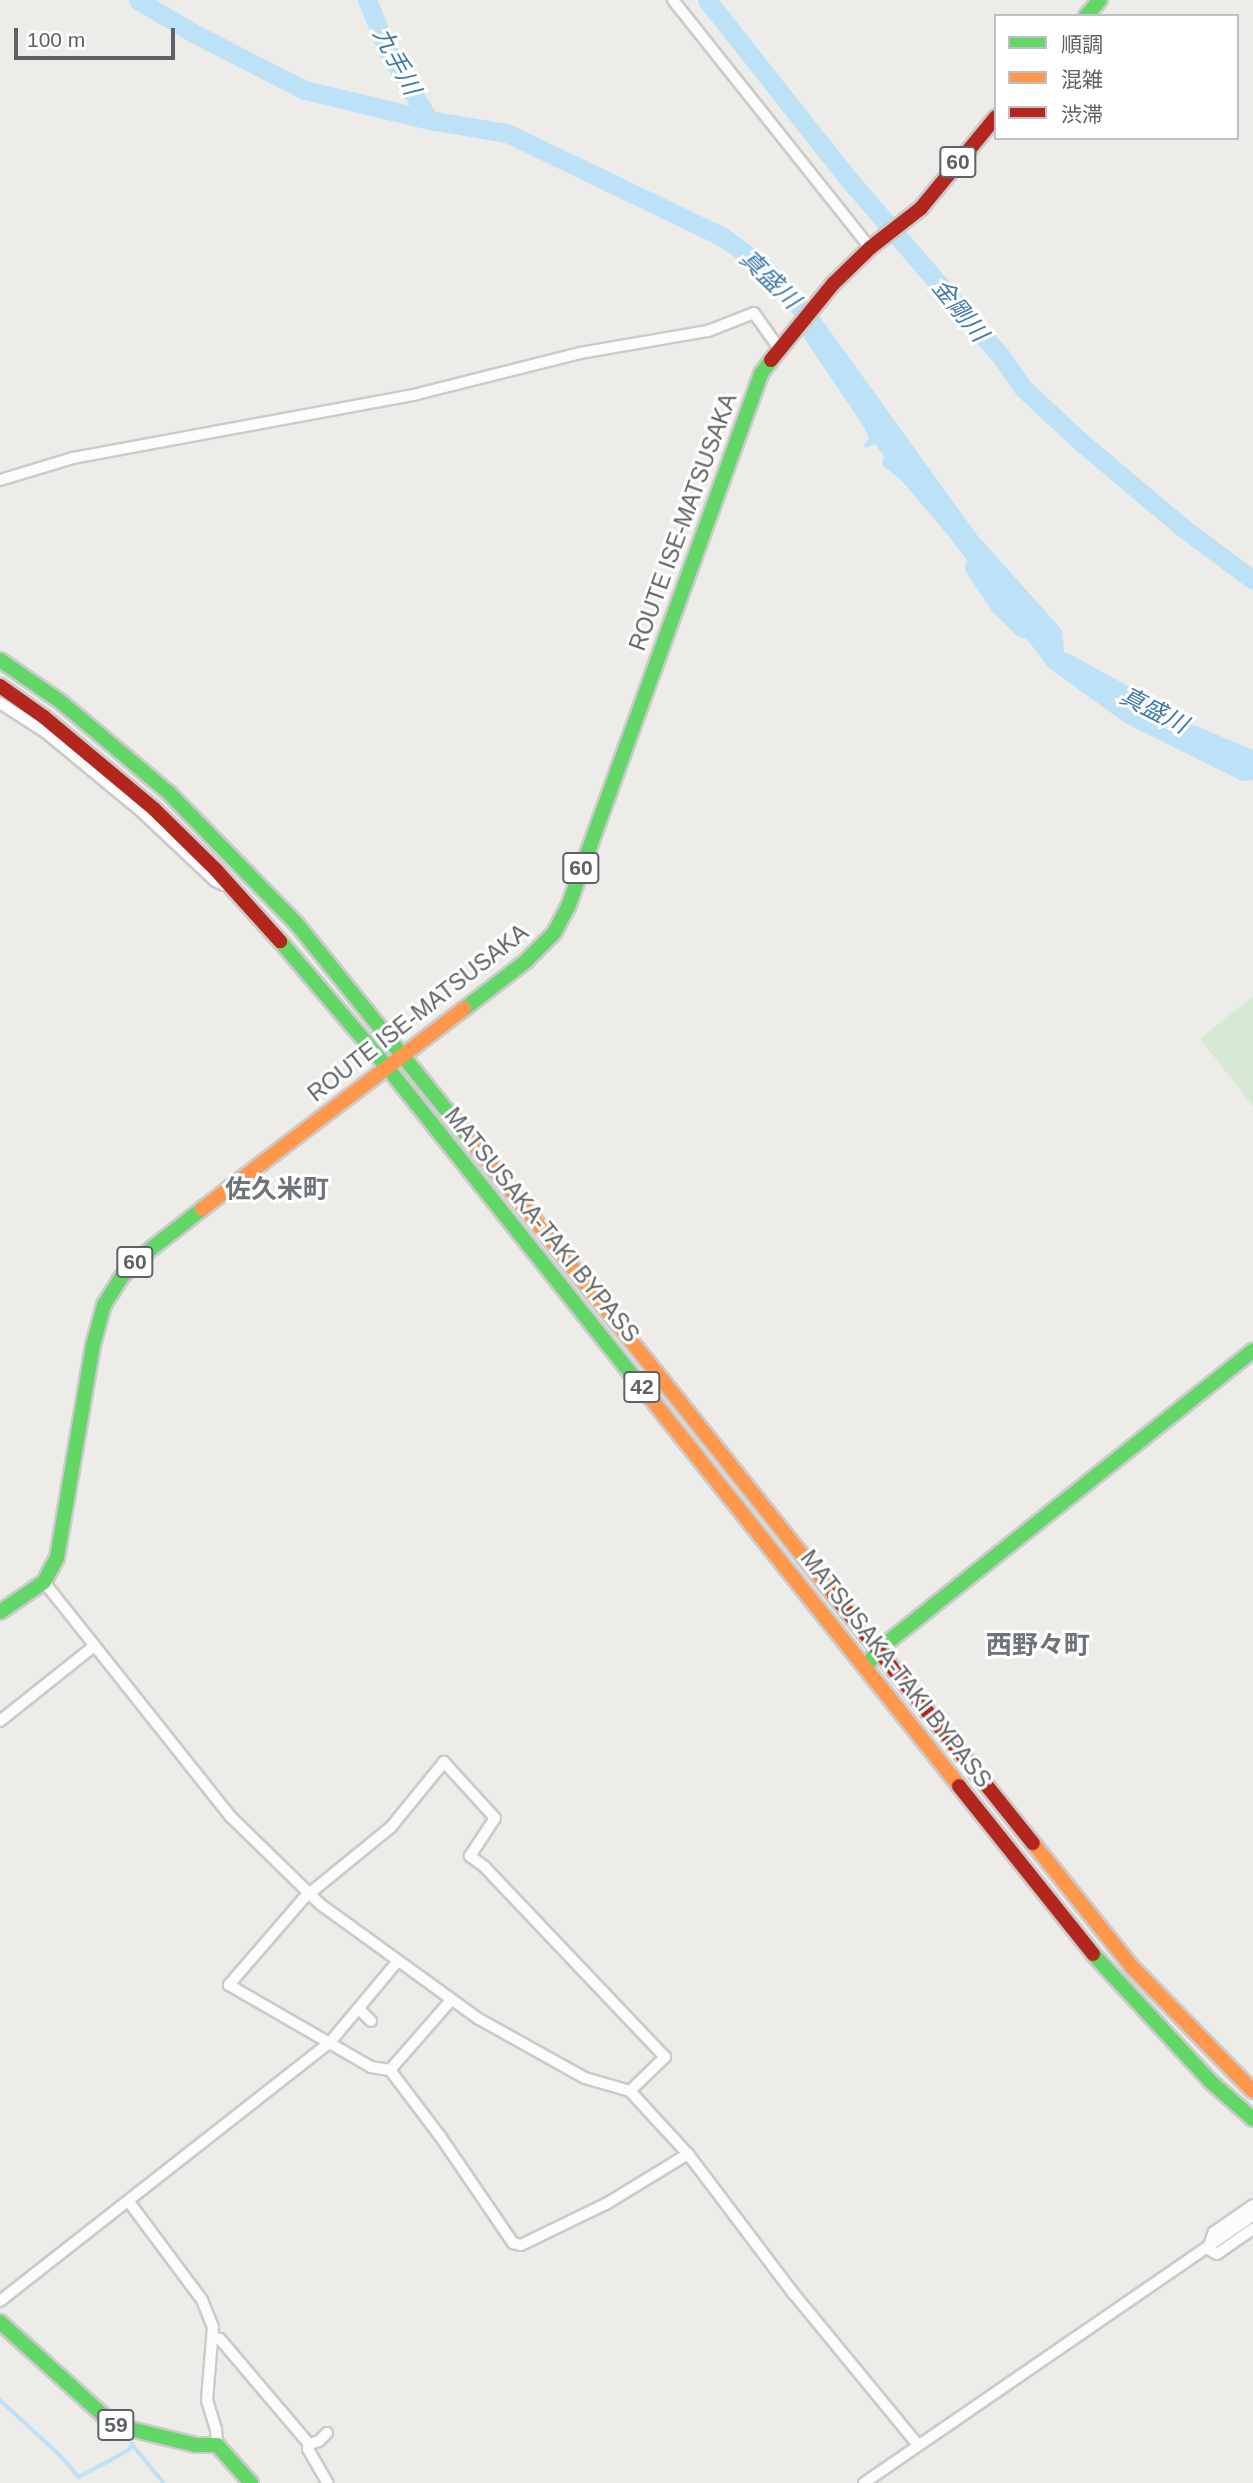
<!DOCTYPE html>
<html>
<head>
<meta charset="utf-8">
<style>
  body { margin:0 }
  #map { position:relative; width:1253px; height:2483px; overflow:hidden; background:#eeece8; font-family:Arial,"Noto Sans JP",sans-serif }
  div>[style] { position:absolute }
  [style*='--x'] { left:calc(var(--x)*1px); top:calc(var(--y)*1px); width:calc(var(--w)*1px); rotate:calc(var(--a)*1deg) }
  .green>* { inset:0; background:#d7e9d4 }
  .water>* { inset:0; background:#bde2f7 }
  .stream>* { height:3.5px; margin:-1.75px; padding:0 1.75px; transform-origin:1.75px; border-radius:1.75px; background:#bde2f7 }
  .river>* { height:19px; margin:-9.5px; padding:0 9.5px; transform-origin:9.5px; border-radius:9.5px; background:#bde2f7 }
  .roads { filter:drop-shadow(2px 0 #cacbca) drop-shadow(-2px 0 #cacbca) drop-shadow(0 2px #cacbca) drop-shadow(0 -2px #cacbca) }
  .street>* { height:10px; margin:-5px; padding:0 5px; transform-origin:5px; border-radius:5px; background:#fcfcfc }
  .fast>* { height:14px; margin:-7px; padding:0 7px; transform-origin:7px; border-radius:7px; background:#63d668 }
  .slow>* { height:14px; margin:-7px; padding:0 7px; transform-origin:7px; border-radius:7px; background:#ff974d }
  .jam>* { height:14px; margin:-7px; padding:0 7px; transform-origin:7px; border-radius:7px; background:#b3261e }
  span { translate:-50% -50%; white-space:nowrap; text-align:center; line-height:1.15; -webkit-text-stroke:6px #fff; paint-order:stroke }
  .shield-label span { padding:2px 5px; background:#fff; border:2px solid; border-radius:5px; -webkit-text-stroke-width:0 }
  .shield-label { font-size:21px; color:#5e6266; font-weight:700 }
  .street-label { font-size:23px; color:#5e6266 }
  .water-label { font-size:24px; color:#417aa8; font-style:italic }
  .quarter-label { font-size:26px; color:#6f7478; font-weight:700 }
  .legend { position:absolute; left:994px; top:14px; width:245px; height:126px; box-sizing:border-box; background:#fff; border:2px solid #bfc0c2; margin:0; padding:9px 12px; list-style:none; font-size:21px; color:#5e6266 }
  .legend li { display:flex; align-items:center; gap:14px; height:35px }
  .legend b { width:35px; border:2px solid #bfc0c2 }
  .scale { position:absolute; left:14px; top:28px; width:161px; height:32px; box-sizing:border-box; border:4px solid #5e6266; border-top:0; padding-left:9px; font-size:21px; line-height:24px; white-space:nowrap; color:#5e6266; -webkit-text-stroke:5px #fff; paint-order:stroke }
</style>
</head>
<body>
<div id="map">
  <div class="green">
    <div style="clip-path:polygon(1253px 996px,1253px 1106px,1200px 1039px)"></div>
  </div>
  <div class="water">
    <div style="clip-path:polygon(817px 313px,977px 535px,1062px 630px,1065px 657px,1095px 683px,1152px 704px,1163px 712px,1253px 750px,1253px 780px,1242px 781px,1125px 723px,1049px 668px,947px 534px,901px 480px,882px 465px,884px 456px,875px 444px,865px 448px,864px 445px,869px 438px,864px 427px,800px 332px)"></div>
  </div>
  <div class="stream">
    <div style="--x:0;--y:2400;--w:80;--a:42.5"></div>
    <div style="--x:59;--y:2454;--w:30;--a:49"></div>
    <div style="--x:79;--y:2477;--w:57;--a:-28.4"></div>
    <div style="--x:129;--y:2450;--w:7;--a:-63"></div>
    <div style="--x:132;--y:2444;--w:50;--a:50.6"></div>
  </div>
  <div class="river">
    <div style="--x:138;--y:0;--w:64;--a:31"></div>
    <div style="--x:193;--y:33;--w:126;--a:27"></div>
    <div style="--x:305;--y:90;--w:128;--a:13.6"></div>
    <div style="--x:429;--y:120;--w:79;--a:9.5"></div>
    <div style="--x:507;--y:133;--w:240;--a:25.7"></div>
    <div style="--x:723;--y:237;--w:52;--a:36.4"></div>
    <div style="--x:765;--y:268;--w:51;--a:48.2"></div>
    <div style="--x:799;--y:306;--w:29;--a:56"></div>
    <div style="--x:367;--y:0;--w:55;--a:67.6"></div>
    <div style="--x:388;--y:51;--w:80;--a:59.3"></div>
    <div style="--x:707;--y:0;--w:223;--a:51.7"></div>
    <div style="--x:845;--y:175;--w:238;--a:49.3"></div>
    <div style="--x:1000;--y:355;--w:40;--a:55.1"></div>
    <div style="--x:1023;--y:388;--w:79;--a:43"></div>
    <div style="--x:1081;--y:442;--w:132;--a:40.1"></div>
    <div style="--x:1182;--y:527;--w:89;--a:36.7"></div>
    <div style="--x:974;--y:567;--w:47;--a:56.3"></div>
    <div style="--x:1000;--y:606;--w:32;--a:44"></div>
    <div style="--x:1065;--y:662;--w:85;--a:28.7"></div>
  </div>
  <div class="roads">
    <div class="street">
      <div style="--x:673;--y:0;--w:317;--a:51.5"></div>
      <div style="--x:0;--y:480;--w:76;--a:-16.8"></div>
      <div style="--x:73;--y:458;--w:350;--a:-10.5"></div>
      <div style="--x:417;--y:394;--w:168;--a:-14.1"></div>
      <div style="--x:580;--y:353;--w:130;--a:-9.8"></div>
      <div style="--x:708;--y:331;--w:49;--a:-21.4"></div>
      <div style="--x:754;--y:313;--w:42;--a:54.8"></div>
      <div style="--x:0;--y:703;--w:54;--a:32.8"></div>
      <div style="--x:45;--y:732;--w:126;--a:39.5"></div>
      <div style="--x:142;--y:812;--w:100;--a:43.4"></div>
      <div style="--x:215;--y:881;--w:10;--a:24"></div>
      <div style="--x:44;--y:1582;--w:300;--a:51.5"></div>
      <div style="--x:231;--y:1817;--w:124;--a:44.3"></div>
      <div style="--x:320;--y:1904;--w:196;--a:35.9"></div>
      <div style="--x:479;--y:2019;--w:121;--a:29.1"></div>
      <div style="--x:585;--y:2078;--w:47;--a:16.1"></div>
      <div style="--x:630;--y:2091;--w:86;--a:47.4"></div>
      <div style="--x:688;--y:2154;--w:176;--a:52.9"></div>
      <div style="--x:794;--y:2294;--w:195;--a:50.6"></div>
      <div style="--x:0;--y:1721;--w:119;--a:-38.5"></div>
      <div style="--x:359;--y:2009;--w:17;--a:45"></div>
      <div style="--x:390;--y:2070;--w:93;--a:-48.9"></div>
      <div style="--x:630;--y:2091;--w:49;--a:-44.2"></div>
      <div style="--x:665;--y:2057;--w:262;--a:-133.5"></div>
      <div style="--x:485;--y:1867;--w:19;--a:-144"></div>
      <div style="--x:470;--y:1856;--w:45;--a:-56.7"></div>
      <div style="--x:495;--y:1818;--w:76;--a:-132.3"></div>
      <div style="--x:444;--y:1762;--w:84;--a:129.2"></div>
      <div style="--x:391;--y:1827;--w:112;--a:140.8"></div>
      <div style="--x:304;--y:1898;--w:115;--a:130.8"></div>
      <div style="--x:229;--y:1985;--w:164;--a:30"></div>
      <div style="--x:371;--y:2067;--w:19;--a:9"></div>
      <div style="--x:390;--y:2070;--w:83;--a:52.9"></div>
      <div style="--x:440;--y:2136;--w:130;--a:55.7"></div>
      <div style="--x:513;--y:2243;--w:8;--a:14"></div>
      <div style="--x:521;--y:2245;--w:94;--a:-25.8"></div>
      <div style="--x:606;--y:2204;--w:96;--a:-31.4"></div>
      <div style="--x:129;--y:2202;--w:122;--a:53.3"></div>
      <div style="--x:202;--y:2300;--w:29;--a:68"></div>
      <div style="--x:213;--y:2327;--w:73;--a:94.7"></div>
      <div style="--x:207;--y:2400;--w:30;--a:73"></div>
      <div style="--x:216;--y:2429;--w:16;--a:86"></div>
      <div style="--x:1208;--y:2249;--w:18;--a:-71"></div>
      <div style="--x:1214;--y:2232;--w:47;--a:-34.7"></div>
      <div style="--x:1208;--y:2249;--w:10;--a:29"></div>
      <div style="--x:1217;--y:2254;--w:44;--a:-34.8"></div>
      <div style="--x:0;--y:2301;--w:421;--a:-38.1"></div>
      <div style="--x:331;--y:2041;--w:104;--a:-50.1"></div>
      <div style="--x:213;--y:2338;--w:7;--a:8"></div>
      <div style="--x:220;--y:2339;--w:138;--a:49.7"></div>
      <div style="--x:327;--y:2433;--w:11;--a:135"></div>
      <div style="--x:319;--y:2441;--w:10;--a:163"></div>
      <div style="--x:309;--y:2444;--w:5;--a:101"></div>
      <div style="--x:308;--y:2449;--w:39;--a:60"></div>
      <div style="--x:864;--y:2483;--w:472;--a:-34.5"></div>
    </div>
    <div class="fast">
      <div style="--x:1086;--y:16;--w:21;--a:-49"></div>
      <div style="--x:0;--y:660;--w:74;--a:34.5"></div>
      <div style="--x:61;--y:702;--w:141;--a:40.1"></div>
      <div style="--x:169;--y:793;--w:182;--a:45.7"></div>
      <div style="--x:296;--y:923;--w:276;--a:51.2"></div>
      <div style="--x:280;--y:941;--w:165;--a:49.7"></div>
      <div style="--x:387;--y:1067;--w:421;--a:51.5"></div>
      <div style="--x:464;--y:1009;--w:77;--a:-37.6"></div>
      <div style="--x:525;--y:962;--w:41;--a:-45"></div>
      <div style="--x:554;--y:933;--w:30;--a:-62"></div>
      <div style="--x:568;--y:907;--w:567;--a:-70.09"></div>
      <div style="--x:761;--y:374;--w:17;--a:-54"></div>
      <div style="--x:0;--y:1612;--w:53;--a:-34.3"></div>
      <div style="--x:44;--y:1582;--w:27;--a:-62"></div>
      <div style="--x:57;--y:1558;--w:216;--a:-80.4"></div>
      <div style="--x:93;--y:1345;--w:41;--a:-74.6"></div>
      <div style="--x:104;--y:1305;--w:31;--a:-58"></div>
      <div style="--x:120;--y:1279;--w:25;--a:-48"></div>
      <div style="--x:137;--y:1260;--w:83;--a:-38.1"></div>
      <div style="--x:866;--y:1667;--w:21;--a:-55"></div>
      <div style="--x:878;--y:1650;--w:480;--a:-38.6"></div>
      <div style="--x:1093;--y:1954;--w:174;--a:47.3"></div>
      <div style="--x:1211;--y:2082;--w:56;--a:41.4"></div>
      <div style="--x:0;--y:2322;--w:154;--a:42.1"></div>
      <div style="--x:114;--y:2425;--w:84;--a:13.7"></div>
      <div style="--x:196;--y:2445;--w:21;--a:0"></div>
      <div style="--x:217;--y:2445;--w:51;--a:48.2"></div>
    </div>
    <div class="slow">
      <div style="--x:469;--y:1138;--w:585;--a:51.39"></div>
      <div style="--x:202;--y:1209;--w:330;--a:-37.4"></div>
      <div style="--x:649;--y:1396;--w:498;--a:51.5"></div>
      <div style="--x:1033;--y:1843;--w:159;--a:51.4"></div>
      <div style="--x:1132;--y:1967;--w:173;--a:45.7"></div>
    </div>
    <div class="jam">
      <div style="--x:771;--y:360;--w:98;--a:-50.8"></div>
      <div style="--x:833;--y:284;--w:52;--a:-44.2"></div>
      <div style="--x:870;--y:248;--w:65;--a:-38.1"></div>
      <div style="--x:921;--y:208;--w:118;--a:-50.5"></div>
      <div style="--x:0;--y:686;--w:54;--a:35.2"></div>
      <div style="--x:44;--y:717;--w:143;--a:39.9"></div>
      <div style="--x:154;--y:809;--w:87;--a:44.5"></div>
      <div style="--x:216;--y:870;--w:96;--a:48"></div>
      <div style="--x:834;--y:1595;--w:318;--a:51.3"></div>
      <div style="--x:959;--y:1786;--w:215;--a:51.4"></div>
    </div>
  </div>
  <div class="shield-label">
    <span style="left:958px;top:162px">60</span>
    <span style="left:581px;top:868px">60</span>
    <span style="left:135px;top:1262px">60</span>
    <span style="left:642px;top:1387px">42</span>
    <span style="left:116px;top:2425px">59</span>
  </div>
  <div class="street-label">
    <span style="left:683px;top:522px;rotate:-70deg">ROUTE ISE-MATSUSAKA</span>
    <span style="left:418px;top:1013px;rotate:-38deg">ROUTE ISE-MATSUSAKA</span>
    <span style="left:542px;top:1225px;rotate:51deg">MATSUSAKA-TAKI BYPASS</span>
    <span style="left:896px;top:1669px;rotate:52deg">MATSUSAKA-TAKI BYPASS</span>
  </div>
  <div class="water-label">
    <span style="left:397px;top:61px;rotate:62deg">九手川</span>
    <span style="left:770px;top:279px;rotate:44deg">真盛川</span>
    <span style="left:960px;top:310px;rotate:51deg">金剛川</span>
    <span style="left:1154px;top:710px;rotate:27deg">真盛川</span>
  </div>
  <div class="quarter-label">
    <span style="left:277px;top:1190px">佐久米町</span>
    <span style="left:1038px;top:1646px">西野々町</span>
  </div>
  <ul class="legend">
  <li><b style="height:9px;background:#63d668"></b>順調</li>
  <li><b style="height:9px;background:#ff974d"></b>混雑</li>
  <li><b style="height:9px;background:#b3261e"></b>渋滞</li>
  </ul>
  <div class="scale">100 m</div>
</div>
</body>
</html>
